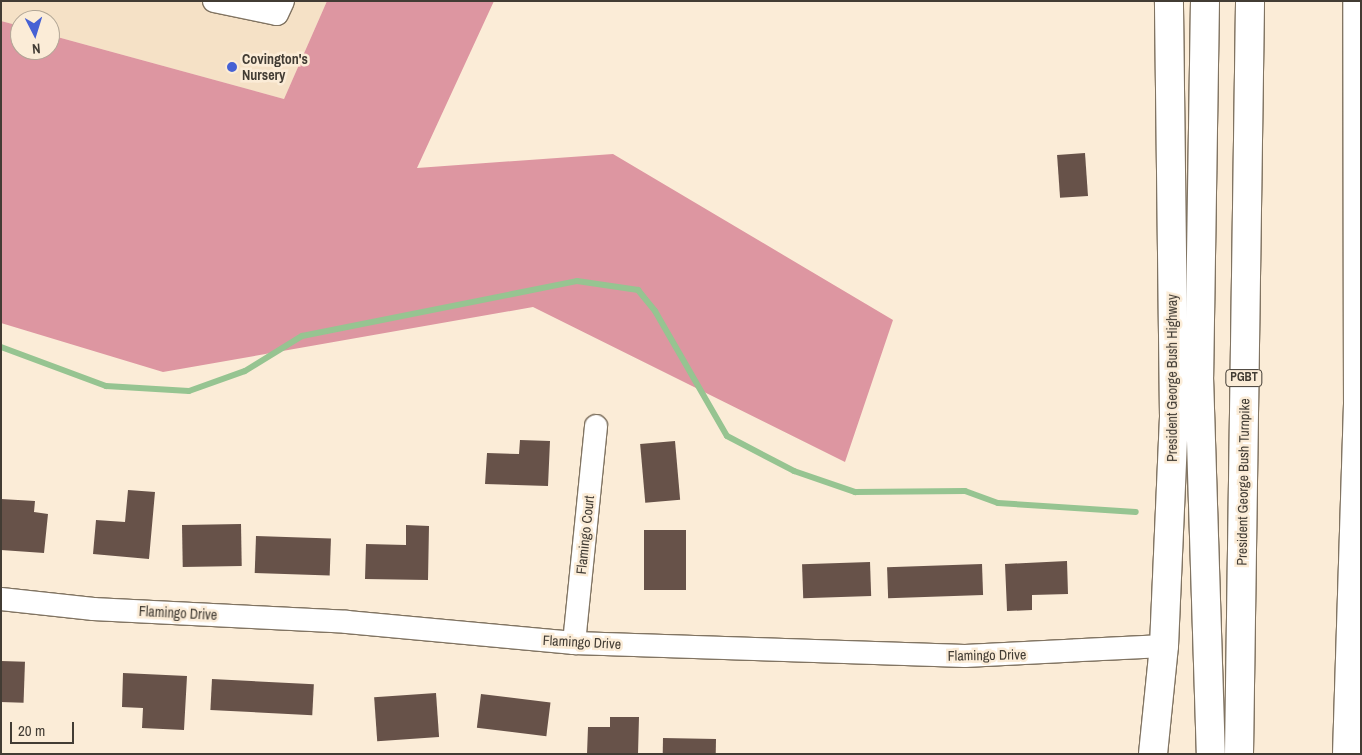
<!DOCTYPE html>
<html>
<head>
<meta charset="utf-8">
<style>
  body { margin:0 }
  #map { position:relative; width:1362px; height:755px; overflow:hidden; background:#fbecd7; font-family:"Archivo Narrow",sans-serif }
  div>[style] { position:absolute }
  [style*='--x'] { left:calc(var(--x)*1px); top:calc(var(--y)*1px); width:calc(var(--w)*1px); rotate:calc(var(--a)*1deg) }
  .built>* { inset:0; background:#f5e1c6 }
  .forest>* { inset:0; background:#dd96a1 }
  .stream>* { height:6px; margin:-3px; padding:0 3px; transform-origin:3px; border-radius:3px; background:#96c491 }
  .building>* { inset:0; background:#675249; transform-origin:0 0 }
  .roads { filter:drop-shadow(1px 0 #817462) drop-shadow(-1px 0 #817462) drop-shadow(0 1px #817462) drop-shadow(0 -1px #817462) }
  .minor>* { height:22px; margin:-11px; padding:0 11px; transform-origin:11px; border-radius:11px; background:#fff }
  .major>* { height:28px; margin:-14px; padding:0 14px; transform-origin:14px; border-radius:14px; background:#fff }
  .highway>* { height:28px; margin:-14px; padding:0 14px; transform-origin:14px; border-radius:14px; background:#fff }
  .dots>* { width:14px; height:14px; translate:-50% -50%; box-sizing:border-box; border:2px solid #fbecd7; border-radius:50% }
  span { translate:-50% -50%; white-space:nowrap; text-align:center; line-height:1.15; -webkit-text-stroke:5px #fbecd7; paint-order:stroke }
  .shield-label span { padding:1px 4px; background:#fbecd7; border:1px solid; border-radius:4px; -webkit-text-stroke-width:0 }
  .shield-label { font-size:12px; color:#423c34; font-weight:700 }
  .poi-label { font-size:14px; color:#423c34; font-weight:700 }
  .left { translate:0 -50%; text-align:left }
  .street-label { font-size:14px; color:#423c34 }
  .frame { position:absolute; inset:0; border:2px solid #423c34; pointer-events:none }
  .north { position:absolute; left:10px; top:10px; width:50px; height:50px; box-sizing:border-box; background:#fbecd7; border:1px solid #b1a696; border-radius:50%; rotate:175deg; font-size:14px; font-weight:700; line-height:20px; text-align:center; color:#423c34 }
  .north::after { content:''; display:block; margin:auto; width:18px; height:22px; background:#4661d4; clip-path:polygon(50% 0,100% 100%,50% 72%,0 100%) }
  .scale { position:absolute; left:10px; top:722px; width:64px; height:22px; box-sizing:border-box; border:2px solid #423c34; border-top:0; padding-left:6px; font-size:15px; line-height:18px; white-space:nowrap; color:#423c34; -webkit-text-stroke:4px #fbecd7; paint-order:stroke }
</style>
</head>
<body>
<div id="map">
  <div class="built">
    <div style="clip-path:polygon(1px 1px,327px 1px,284px 99px,50px 35px,50px 20px,20px 20px,20px 26px,1px 21px)"></div>
  </div>
  <div class="forest">
    <div style="clip-path:polygon(327px 1px,494px 1px,417px 168px,613px 154px,893px 320px,845px 462px,533px 307px,163px 372px,1px 323px,1px 21px,20px 26px,20px 50px,50px 50px,50px 35px,284px 99px)"></div>
  </div>
  <div class="stream">
    <div style="--x:1;--y:347;--w:112;--a:20.4"></div>
    <div style="--x:106;--y:386;--w:83;--a:3.4"></div>
    <div style="--x:189;--y:391;--w:59;--a:-19.7"></div>
    <div style="--x:245;--y:371;--w:67;--a:-31.6"></div>
    <div style="--x:302;--y:336;--w:280;--a:-11.3"></div>
    <div style="--x:577;--y:281;--w:62;--a:8.4"></div>
    <div style="--x:638;--y:290;--w:27;--a:51"></div>
    <div style="--x:655;--y:311;--w:144;--a:60.1"></div>
    <div style="--x:727;--y:436;--w:76;--a:27.6"></div>
    <div style="--x:794;--y:471;--w:65;--a:19"></div>
    <div style="--x:855;--y:492;--w:110;--a:-0.5"></div>
    <div style="--x:965;--y:491;--w:35;--a:20"></div>
    <div style="--x:998;--y:503;--w:138;--a:3.7"></div>
  </div>
  <div class="building">
    <div style="left:1085px;top:153px;width:43px;height:28px;rotate:86deg"></div>
    <div style="clip-path:polygon(520px 440px,550px 441px,548px 486px,485px 484px,487px 453px,519px 454px)"></div>
    <div style="left:675px;top:441px;width:59px;height:35px;rotate:85deg"></div>
    <div style="clip-path:polygon(128px 490px,155px 492px,149px 559px,93px 554px,96px 520px,125px 522px)"></div>
    <div style="clip-path:polygon(1px 499px,35px 501px,34px 512px,48px 514px,44px 553px,1px 550px)"></div>
    <div style="left:241px;top:524px;width:42px;height:59px;rotate:89deg"></div>
    <div style="clip-path:polygon(406px 525px,429px 526px,428px 580px,365px 579px,366px 544px,406px 545px)"></div>
    <div style="left:644px;top:530px;width:42px;height:60px"></div>
    <div style="left:256px;top:536px;width:75px;height:37px;rotate:2deg"></div>
    <div style="clip-path:polygon(1067px 561px,1068px 594px,1032px 595px,1032px 610px,1007px 611px,1005px 564px)"></div>
    <div style="left:870px;top:562px;width:34px;height:68px;rotate:88deg"></div>
    <div style="left:982px;top:564px;width:31px;height:95px;rotate:88deg"></div>
    <div style="left:1px;top:661px;width:24px;height:41px;rotate:2deg"></div>
    <div style="clip-path:polygon(123px 673px,187px 676px,184px 730px,142px 728px,143px 708px,122px 707px)"></div>
    <div style="left:212px;top:679px;width:102px;height:31px;rotate:3deg"></div>
    <div style="left:436px;top:693px;width:44px;height:62px;rotate:86deg"></div>
    <div style="left:481px;top:694px;width:70px;height:34px;rotate:7deg"></div>
    <div style="clip-path:polygon(610px 717px,639px 717px,638px 754px,587px 754px,588px 727px,610px 727px)"></div>
    <div style="left:663px;top:738px;width:53px;height:16px;rotate:1deg"></div>
  </div>
  <div class="roads">
    <div class="minor">
      <div style="--x:214;--y:1;--w:64;--a:11.7"></div>
      <div style="--x:277;--y:14;--w:14;--a:-65"></div>
      <div style="--x:1;--y:599;--w:93;--a:6.2"></div>
      <div style="--x:93;--y:609;--w:254;--a:2.9"></div>
      <div style="--x:347;--y:622;--w:228;--a:5.3"></div>
      <div style="--x:574;--y:643;--w:391;--a:1.9"></div>
      <div style="--x:965;--y:656;--w:199;--a:-2.9"></div>
      <div style="--x:574;--y:643;--w:218;--a:-84.2"></div>
    </div>
    <div class="major">
      <div style="--x:1153;--y:754;--w:109;--a:-84.2"></div>
      <div style="--x:1164;--y:646;--w:230;--a:-87.5"></div>
      <div style="--x:1174;--y:416;--w:415;--a:-90.7"></div>
    </div>
    <div class="highway">
      <div style="--x:1205;--y:1;--w:376;--a:90.9"></div>
      <div style="--x:1199;--y:377;--w:377;--a:88.2"></div>
      <div style="--x:1239;--y:754;--w:753;--a:-89.16"></div>
      <div style="--x:1347;--y:754;--w:352;--a:-88.2"></div>
      <div style="--x:1358;--y:402;--w:401;--a:-90.1"></div>
    </div>
  </div>
  <div class="dots">
    <div style="left:232px;top:67px;background:#4661d4"></div>
  </div>
  <div class="shield-label">
    <span style="left:1244px;top:378px">PGBT</span>
  </div>
  <div class="poi-label">
    <span class="left" style="left:242px;top:67px">Covington's<br>Nursery</span>
  </div>
  <div class="street-label">
    <span style="left:1172px;top:378px;rotate:-90deg">President George Bush Highway</span>
    <span style="left:1243px;top:482px;rotate:-89deg">President George Bush Turnpike</span>
    <span style="left:585px;top:535px;rotate:-84deg">Flamingo Court</span>
    <span style="left:178px;top:613px;rotate:3deg">Flamingo Drive</span>
    <span style="left:582px;top:642px;rotate:3deg">Flamingo Drive</span>
    <span style="left:987px;top:655px;rotate:-1deg">Flamingo Drive</span>
  </div>
  <div class="frame"></div>
  <div class="north">N</div>
  <div class="scale">20 m</div>
</div>
</body>
</html>
